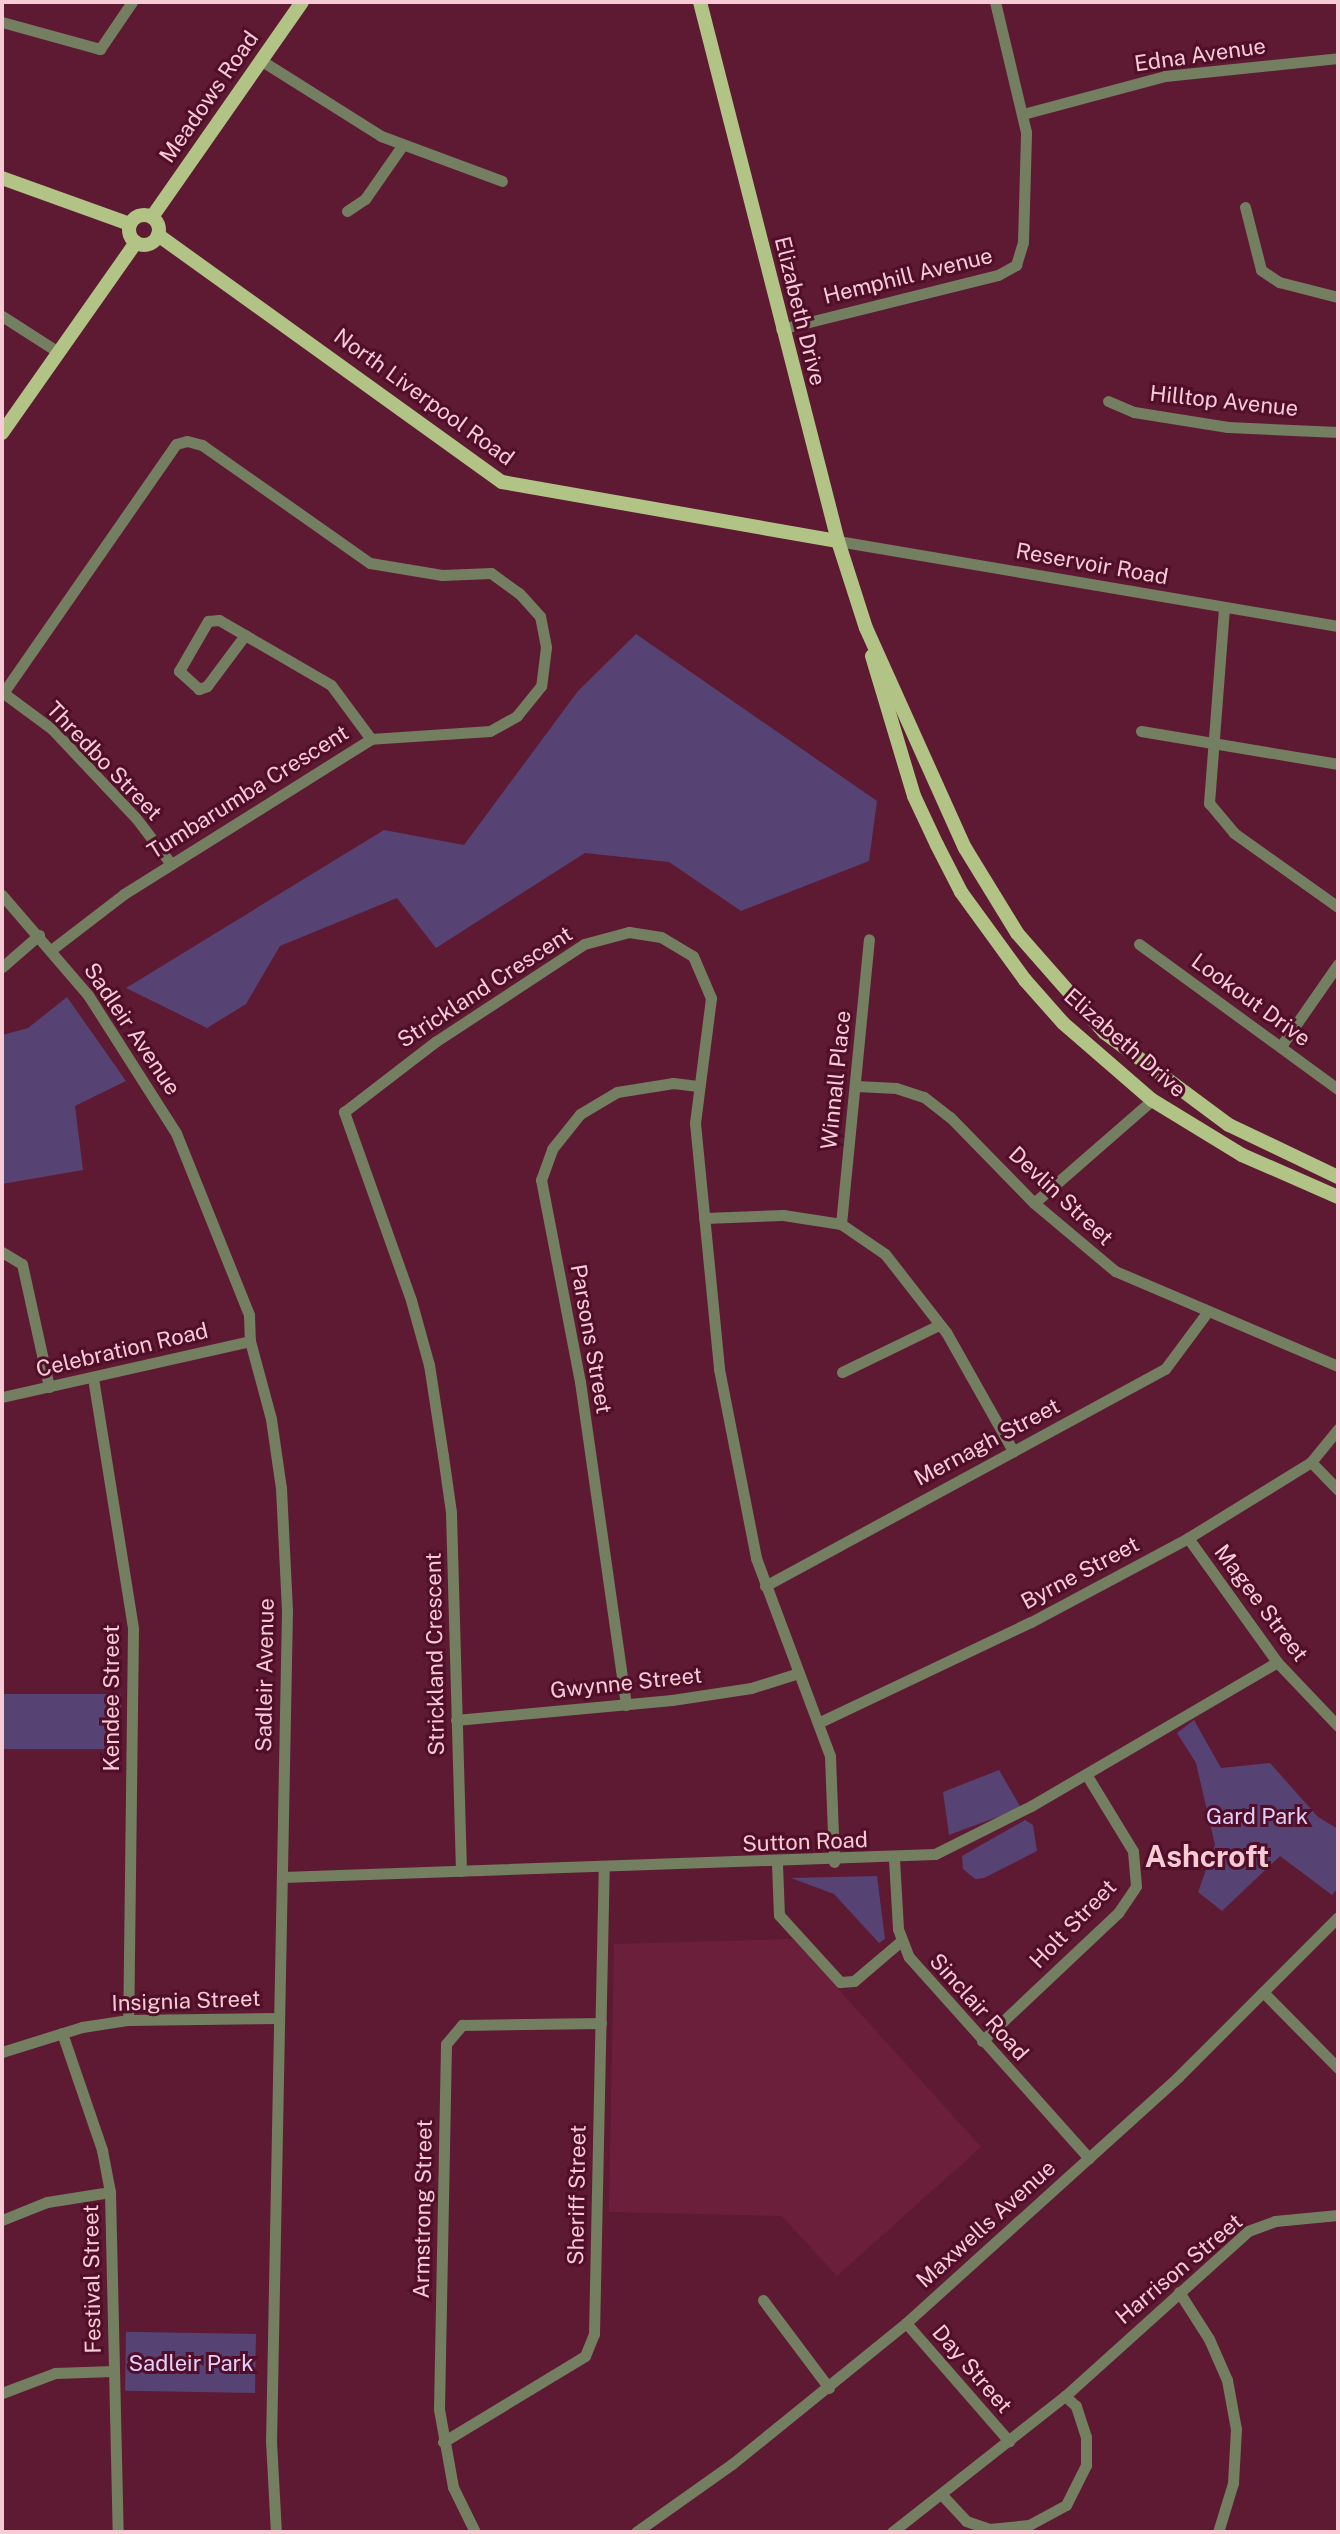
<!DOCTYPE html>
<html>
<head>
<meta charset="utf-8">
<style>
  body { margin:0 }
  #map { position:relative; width:1340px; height:2534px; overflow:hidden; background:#5d1a32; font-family:"Public Sans",sans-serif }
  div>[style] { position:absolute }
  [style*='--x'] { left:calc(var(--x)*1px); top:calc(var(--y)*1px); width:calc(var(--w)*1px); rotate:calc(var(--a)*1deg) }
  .built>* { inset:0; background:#6c1f3b }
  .green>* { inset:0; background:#564273; transform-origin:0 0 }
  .minor>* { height:11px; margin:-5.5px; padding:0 5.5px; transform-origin:5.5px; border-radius:5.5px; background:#747e60 }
  .major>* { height:14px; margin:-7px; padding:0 7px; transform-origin:7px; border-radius:7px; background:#b1c486 }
  .major>.ring { margin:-7px; padding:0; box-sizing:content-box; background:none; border:14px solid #b1c486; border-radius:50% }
  span { translate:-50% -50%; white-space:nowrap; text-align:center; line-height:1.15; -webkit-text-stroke:6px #510e28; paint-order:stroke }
  .street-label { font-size:22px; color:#f6cbd6 }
  .park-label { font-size:22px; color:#e0d0fa }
  .district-label { font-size:30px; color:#f6cbd6; font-weight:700 }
  .frame { position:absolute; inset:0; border:4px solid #f6cbd6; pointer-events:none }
</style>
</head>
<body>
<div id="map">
  <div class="built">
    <div style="clip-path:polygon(793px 1939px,981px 2147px,837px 2276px,782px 2216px,609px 2212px,614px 1944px)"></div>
  </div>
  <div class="green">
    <div style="clip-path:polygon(636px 634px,877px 801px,869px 861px,741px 911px,669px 862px,585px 853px,436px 948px,397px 898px,280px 946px,246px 1004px,207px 1028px,126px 988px,384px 830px,464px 845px,578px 691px)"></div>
    <div style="clip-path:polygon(67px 997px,126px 1081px,75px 1106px,83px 1170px,2px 1184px,2px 1035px,28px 1028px)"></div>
    <div style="left:2px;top:1694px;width:119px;height:55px"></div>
    <div style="clip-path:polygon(1194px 1720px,1221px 1768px,1270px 1763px,1318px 1817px,1338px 1829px,1338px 1888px,1332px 1895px,1280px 1856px,1222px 1911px,1198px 1892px,1215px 1845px,1196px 1763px,1177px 1733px)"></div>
    <div style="clip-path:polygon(999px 1770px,1021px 1808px,949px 1835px,943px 1792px)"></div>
    <div style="clip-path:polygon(1025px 1820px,1033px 1825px,1037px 1851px,984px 1878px,975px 1879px,963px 1869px,962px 1856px)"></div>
    <div style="clip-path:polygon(877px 1876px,885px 1939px,879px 1943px,834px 1894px,791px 1878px)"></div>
    <div style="left:256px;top:2334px;width:59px;height:130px;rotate:91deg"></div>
  </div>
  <div class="minor">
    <div style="--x:2;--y:22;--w:102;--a:15.4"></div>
    <div style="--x:100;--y:49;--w:57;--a:-55.8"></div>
    <div style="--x:262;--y:61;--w:141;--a:32.2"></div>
    <div style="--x:381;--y:136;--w:129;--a:20.4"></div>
    <div style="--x:1023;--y:114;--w:147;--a:-15"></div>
    <div style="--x:1165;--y:76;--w:174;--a:-5.9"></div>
    <div style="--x:1245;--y:207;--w:65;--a:75.7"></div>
    <div style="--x:1261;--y:270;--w:22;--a:34"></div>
    <div style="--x:1279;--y:282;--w:61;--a:14.3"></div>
    <div style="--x:347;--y:211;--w:22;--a:-34"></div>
    <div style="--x:365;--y:199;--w:65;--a:-55.1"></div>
    <div style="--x:2;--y:316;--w:67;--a:32.7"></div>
    <div style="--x:781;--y:329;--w:224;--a:-14"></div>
    <div style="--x:998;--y:275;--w:21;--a:-29"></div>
    <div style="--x:1016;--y:265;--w:24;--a:-73"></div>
    <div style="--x:1023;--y:242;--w:110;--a:-88.4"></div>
    <div style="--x:1026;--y:132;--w:134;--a:-103.4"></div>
    <div style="--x:1108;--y:401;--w:28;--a:23"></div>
    <div style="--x:1134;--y:412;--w:95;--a:9.1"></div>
    <div style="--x:1228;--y:427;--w:110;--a:2.6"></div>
    <div style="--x:838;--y:541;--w:507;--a:9.65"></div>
    <div style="--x:1224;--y:608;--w:196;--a:94.4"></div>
    <div style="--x:1209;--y:803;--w:39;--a:50"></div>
    <div style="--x:1234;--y:833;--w:128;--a:35.4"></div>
    <div style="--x:245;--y:635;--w:64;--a:126.7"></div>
    <div style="--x:207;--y:686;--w:9;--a:159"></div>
    <div style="--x:199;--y:689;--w:27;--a:-138"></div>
    <div style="--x:179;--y:671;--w:58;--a:-59.9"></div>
    <div style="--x:208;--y:621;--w:11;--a:-5"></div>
    <div style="--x:219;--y:620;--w:129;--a:30.1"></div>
    <div style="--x:331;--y:685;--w:67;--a:53.5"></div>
    <div style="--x:2;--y:692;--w:62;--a:36.5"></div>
    <div style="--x:52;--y:729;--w:122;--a:46.7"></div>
    <div style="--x:136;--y:818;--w:58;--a:52.7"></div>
    <div style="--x:3;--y:693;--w:303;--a:-55.2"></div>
    <div style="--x:176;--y:444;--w:11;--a:-15"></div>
    <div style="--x:187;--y:441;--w:16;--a:15"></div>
    <div style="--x:202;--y:445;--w:205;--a:35.1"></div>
    <div style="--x:370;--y:563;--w:73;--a:9.5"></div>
    <div style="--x:442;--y:575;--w:49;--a:-2.3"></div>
    <div style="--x:491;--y:573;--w:34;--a:36"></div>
    <div style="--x:519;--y:593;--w:31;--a:48"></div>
    <div style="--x:540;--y:616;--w:32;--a:79"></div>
    <div style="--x:546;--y:647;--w:39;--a:97"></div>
    <div style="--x:541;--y:686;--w:38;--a:129"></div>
    <div style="--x:517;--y:716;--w:31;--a:151"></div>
    <div style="--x:490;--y:731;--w:119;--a:176.2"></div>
    <div style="--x:371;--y:739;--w:292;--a:147.9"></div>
    <div style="--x:124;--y:894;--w:92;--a:142.5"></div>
    <div style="--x:1141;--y:731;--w:200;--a:9.5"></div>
    <div style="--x:2;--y:895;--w:132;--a:49.3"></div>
    <div style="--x:88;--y:995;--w:164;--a:57.5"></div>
    <div style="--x:176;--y:1133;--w:196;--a:68.1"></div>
    <div style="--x:249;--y:1315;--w:26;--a:88"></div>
    <div style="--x:250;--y:1341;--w:81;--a:74.9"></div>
    <div style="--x:271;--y:1419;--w:70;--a:81.8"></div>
    <div style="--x:281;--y:1488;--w:122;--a:87.2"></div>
    <div style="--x:287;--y:1610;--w:831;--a:91.1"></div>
    <div style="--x:271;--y:2441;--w:91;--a:86.9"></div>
    <div style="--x:1139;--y:944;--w:246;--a:36.1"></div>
    <div style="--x:2;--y:967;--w:49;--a:-40.9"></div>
    <div style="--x:1281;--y:1046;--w:100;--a:-55.2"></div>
    <div style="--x:857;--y:1086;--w:39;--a:3"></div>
    <div style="--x:896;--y:1088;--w:29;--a:18"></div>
    <div style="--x:924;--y:1097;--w:33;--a:38"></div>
    <div style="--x:950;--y:1117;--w:120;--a:45.7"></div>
    <div style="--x:1034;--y:1203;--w:106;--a:40"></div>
    <div style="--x:1115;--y:1271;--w:242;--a:23.1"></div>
    <div style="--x:1034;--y:1203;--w:157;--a:-41.1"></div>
    <div style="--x:704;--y:1218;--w:79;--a:-2.2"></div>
    <div style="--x:783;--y:1215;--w:59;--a:8.8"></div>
    <div style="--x:841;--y:1224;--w:53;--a:34.3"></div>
    <div style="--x:885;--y:1254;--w:99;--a:52"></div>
    <div style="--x:946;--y:1332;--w:137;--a:60.6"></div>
    <div style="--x:841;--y:1224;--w:286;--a:-84.4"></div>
    <div style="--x:2;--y:1252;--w:23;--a:31"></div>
    <div style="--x:22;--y:1264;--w:126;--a:77.6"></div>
    <div style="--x:842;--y:1372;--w:108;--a:-25.9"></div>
    <div style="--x:93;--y:1378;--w:254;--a:80.9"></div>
    <div style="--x:133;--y:1629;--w:391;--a:90.7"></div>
    <div style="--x:2;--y:1397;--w:254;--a:-12.7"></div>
    <div style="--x:1311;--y:1462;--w:39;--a:46"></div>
    <div style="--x:1188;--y:1538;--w:153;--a:54.3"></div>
    <div style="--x:1277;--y:1662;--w:88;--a:46.4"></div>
    <div style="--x:765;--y:1586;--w:455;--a:-28.5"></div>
    <div style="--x:1165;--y:1369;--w:72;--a:-53.4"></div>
    <div style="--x:626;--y:1705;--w:326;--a:-98.1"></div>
    <div style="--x:580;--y:1382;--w:206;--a:-100.9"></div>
    <div style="--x:541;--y:1180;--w:33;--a:-70"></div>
    <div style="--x:552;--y:1149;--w:45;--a:-51.3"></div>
    <div style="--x:580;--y:1114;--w:43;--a:-30.7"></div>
    <div style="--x:617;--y:1092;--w:57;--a:-9.1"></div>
    <div style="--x:673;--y:1083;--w:25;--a:7"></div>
    <div style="--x:456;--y:1720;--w:217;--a:-5.3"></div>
    <div style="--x:672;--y:1700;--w:80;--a:-8.6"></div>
    <div style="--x:751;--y:1688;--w:50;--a:-17.4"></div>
    <div style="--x:820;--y:1722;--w:233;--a:-25.4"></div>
    <div style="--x:1031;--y:1622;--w:178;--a:-28.1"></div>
    <div style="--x:1188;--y:1538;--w:145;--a:-31.7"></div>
    <div style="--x:1311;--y:1462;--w:43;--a:-50.7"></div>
    <div style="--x:894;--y:1859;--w:70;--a:86.7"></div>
    <div style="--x:898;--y:1929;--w:30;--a:69"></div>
    <div style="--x:909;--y:1957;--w:270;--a:48.2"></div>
    <div style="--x:777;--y:1864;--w:51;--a:87.8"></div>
    <div style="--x:779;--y:1915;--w:91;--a:47.7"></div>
    <div style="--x:840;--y:1982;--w:14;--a:-4"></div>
    <div style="--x:854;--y:1981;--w:62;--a:-40.4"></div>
    <div style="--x:461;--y:1871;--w:359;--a:-91.6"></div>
    <div style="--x:451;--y:1512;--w:57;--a:-98.1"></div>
    <div style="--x:443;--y:1456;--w:92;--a:-98.7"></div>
    <div style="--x:429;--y:1365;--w:67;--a:-105.5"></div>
    <div style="--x:411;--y:1300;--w:200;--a:-109.6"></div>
    <div style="--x:344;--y:1112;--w:115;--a:-37.6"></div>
    <div style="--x:435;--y:1042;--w:178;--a:-33.3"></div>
    <div style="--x:584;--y:944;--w:47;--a:-14.9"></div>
    <div style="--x:629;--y:932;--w:32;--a:9"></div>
    <div style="--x:661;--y:937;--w:37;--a:31"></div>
    <div style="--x:693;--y:956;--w:46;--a:66.8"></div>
    <div style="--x:711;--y:998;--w:126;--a:97.3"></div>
    <div style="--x:695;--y:1123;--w:247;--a:84.4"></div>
    <div style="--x:719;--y:1369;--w:193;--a:78.9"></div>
    <div style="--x:756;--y:1558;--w:211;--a:69.5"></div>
    <div style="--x:830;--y:1756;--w:106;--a:87.8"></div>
    <div style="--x:283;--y:1877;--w:652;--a:-2.02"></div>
    <div style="--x:935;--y:1854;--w:107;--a:-26.6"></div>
    <div style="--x:1031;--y:1806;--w:285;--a:-30.3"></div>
    <div style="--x:1263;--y:1992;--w:107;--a:45.4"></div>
    <div style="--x:62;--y:2033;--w:124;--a:71.1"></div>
    <div style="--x:102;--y:2150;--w:43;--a:79.2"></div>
    <div style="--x:110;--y:2192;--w:340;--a:88.7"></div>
    <div style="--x:982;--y:2041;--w:187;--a:-43.3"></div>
    <div style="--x:1118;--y:1913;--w:32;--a:-56"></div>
    <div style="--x:1136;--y:1886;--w:35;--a:-95"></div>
    <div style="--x:1133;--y:1851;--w:90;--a:-121.4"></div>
    <div style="--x:2;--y:2052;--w:84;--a:-17.4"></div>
    <div style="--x:82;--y:2027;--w:47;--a:-8.7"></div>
    <div style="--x:128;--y:2020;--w:151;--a:-0.8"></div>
    <div style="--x:2;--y:2220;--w:48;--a:-21.8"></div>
    <div style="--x:47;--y:2202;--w:64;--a:-9"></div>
    <div style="--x:1179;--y:2292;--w:56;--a:57.4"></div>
    <div style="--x:1209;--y:2339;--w:45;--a:66.3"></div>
    <div style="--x:1227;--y:2380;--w:50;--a:79.6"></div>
    <div style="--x:1236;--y:2429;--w:54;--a:93.2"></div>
    <div style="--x:1233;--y:2483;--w:51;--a:107"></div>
    <div style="--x:763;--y:2300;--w:110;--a:53.1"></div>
    <div style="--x:906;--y:2323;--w:157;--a:48.9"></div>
    <div style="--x:2;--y:2393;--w:57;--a:-20.7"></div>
    <div style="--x:55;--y:2373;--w:58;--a:-2"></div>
    <div style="--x:443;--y:2442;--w:166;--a:-31.2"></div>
    <div style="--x:585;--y:2356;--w:24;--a:-68"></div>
    <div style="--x:594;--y:2334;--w:467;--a:-88.8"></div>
    <div style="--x:942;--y:2495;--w:35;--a:47"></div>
    <div style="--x:966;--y:2521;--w:24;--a:19"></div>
    <div style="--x:989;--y:2529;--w:40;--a:-5.7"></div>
    <div style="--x:1029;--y:2525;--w:42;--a:-28.4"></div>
    <div style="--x:1066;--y:2505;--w:45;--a:-63.4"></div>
    <div style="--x:1086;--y:2465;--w:28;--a:-90"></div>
    <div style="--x:1086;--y:2437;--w:33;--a:-108"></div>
    <div style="--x:1076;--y:2406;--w:15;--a:-138"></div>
    <div style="--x:475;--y:2532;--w:50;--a:-116.1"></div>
    <div style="--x:453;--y:2487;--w:79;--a:-100.2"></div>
    <div style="--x:439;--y:2409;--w:365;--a:-88.9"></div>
    <div style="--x:446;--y:2044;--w:25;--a:-50"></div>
    <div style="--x:462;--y:2025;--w:139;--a:-0.8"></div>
    <div style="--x:636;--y:2532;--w:118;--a:-35.3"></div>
    <div style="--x:732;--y:2464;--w:224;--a:-39"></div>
    <div style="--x:906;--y:2323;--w:367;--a:-42.1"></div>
    <div style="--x:1178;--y:2077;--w:226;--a:-45"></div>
    <div style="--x:892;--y:2532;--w:220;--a:-38.2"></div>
    <div style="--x:1065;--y:2396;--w:246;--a:-42"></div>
    <div style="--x:1248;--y:2231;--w:29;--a:-20"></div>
    <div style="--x:1275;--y:2221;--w:63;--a:-5.4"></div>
  </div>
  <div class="major">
    <div style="--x:700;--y:2;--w:556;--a:75.64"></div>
    <div style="--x:838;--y:541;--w:91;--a:72.2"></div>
    <div style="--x:866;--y:628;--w:241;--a:65.8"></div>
    <div style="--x:965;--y:848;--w:100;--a:58.5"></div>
    <div style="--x:1017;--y:933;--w:133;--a:48.7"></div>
    <div style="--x:1105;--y:1033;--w:154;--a:36.6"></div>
    <div style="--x:1229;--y:1125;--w:121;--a:25.5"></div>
    <div style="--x:2;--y:178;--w:136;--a:19.8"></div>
    <div class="ring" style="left:129px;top:215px;width:16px;height:16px"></div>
    <div style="--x:152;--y:217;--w:262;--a:-55.1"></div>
    <div style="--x:158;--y:235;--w:423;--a:35.7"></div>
    <div style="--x:502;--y:482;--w:341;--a:10"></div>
    <div style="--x:2;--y:433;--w:233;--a:-54.9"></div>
    <div style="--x:872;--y:656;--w:146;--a:73.3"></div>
    <div style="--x:914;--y:796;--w:54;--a:64.9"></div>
    <div style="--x:937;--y:845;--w:53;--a:62.9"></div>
    <div style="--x:961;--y:892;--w:109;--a:54"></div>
    <div style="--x:1025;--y:980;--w:57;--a:48.5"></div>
    <div style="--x:1063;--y:1023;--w:118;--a:40.9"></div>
    <div style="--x:1152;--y:1100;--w:105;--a:31.4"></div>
    <div style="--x:1242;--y:1155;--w:105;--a:23.6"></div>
  </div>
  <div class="street-label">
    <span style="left:1200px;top:55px;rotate:-8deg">Edna Avenue</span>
    <span style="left:209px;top:97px;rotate:-55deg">Meadows Road</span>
    <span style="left:908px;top:276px;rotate:-14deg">Hemphill Avenue</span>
    <span style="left:800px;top:311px;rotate:76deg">Elizabeth Drive</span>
    <span style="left:424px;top:397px;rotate:36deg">North Liverpool Road</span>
    <span style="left:1224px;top:401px;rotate:6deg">Hilltop Avenue</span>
    <span style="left:1092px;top:564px;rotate:10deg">Reservoir Road</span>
    <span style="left:104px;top:761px;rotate:46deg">Thredbo Street</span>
    <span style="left:248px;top:792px;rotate:-32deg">Tumbarumba Crescent</span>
    <span style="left:485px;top:987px;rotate:-33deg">Strickland Crescent</span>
    <span style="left:1251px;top:1000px;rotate:36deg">Lookout Drive</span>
    <span style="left:132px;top:1029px;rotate:56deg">Sadleir Avenue</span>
    <span style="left:1125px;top:1043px;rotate:41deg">Elizabeth Drive</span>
    <span style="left:836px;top:1080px;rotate:-84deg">Winnall Place</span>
    <span style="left:1061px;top:1196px;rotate:43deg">Devlin Street</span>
    <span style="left:591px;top:1339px;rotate:80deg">Parsons Street</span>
    <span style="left:122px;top:1350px;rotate:-13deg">Celebration Road</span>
    <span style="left:987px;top:1442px;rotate:-28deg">Mernagh Street</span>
    <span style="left:1080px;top:1573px;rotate:-28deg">Byrne Street</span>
    <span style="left:1261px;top:1603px;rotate:53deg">Magee Street</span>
    <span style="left:435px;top:1654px;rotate:-91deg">Strickland Crescent</span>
    <span style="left:265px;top:1675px;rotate:-89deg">Sadleir Avenue</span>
    <span style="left:626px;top:1683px;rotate:-6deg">Gwynne Street</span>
    <span style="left:112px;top:1698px;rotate:-90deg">Kendee Street</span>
    <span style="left:805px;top:1842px;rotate:-2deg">Sutton Road</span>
    <span style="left:1073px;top:1924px;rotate:-46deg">Holt Street</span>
    <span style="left:186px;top:2001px;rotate:-2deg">Insignia Street</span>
    <span style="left:979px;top:2007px;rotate:48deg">Sinclair Road</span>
    <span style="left:577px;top:2195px;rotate:-89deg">Sheriff Street</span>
    <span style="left:423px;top:2209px;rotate:-89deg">Armstrong Street</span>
    <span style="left:986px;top:2224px;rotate:-42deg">Maxwells Avenue</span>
    <span style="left:1179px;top:2269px;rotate:-40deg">Harrison Street</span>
    <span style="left:92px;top:2279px;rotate:-91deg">Festival Street</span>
    <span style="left:972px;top:2369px;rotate:49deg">Day Street</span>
  </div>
  <div class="park-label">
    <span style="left:1257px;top:1817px">Gard Park</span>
    <span style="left:191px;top:2364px">Sadleir Park</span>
  </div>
  <div class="district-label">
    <span style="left:1207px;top:1856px">Ashcroft</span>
  </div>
  <div class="frame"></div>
</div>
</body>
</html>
